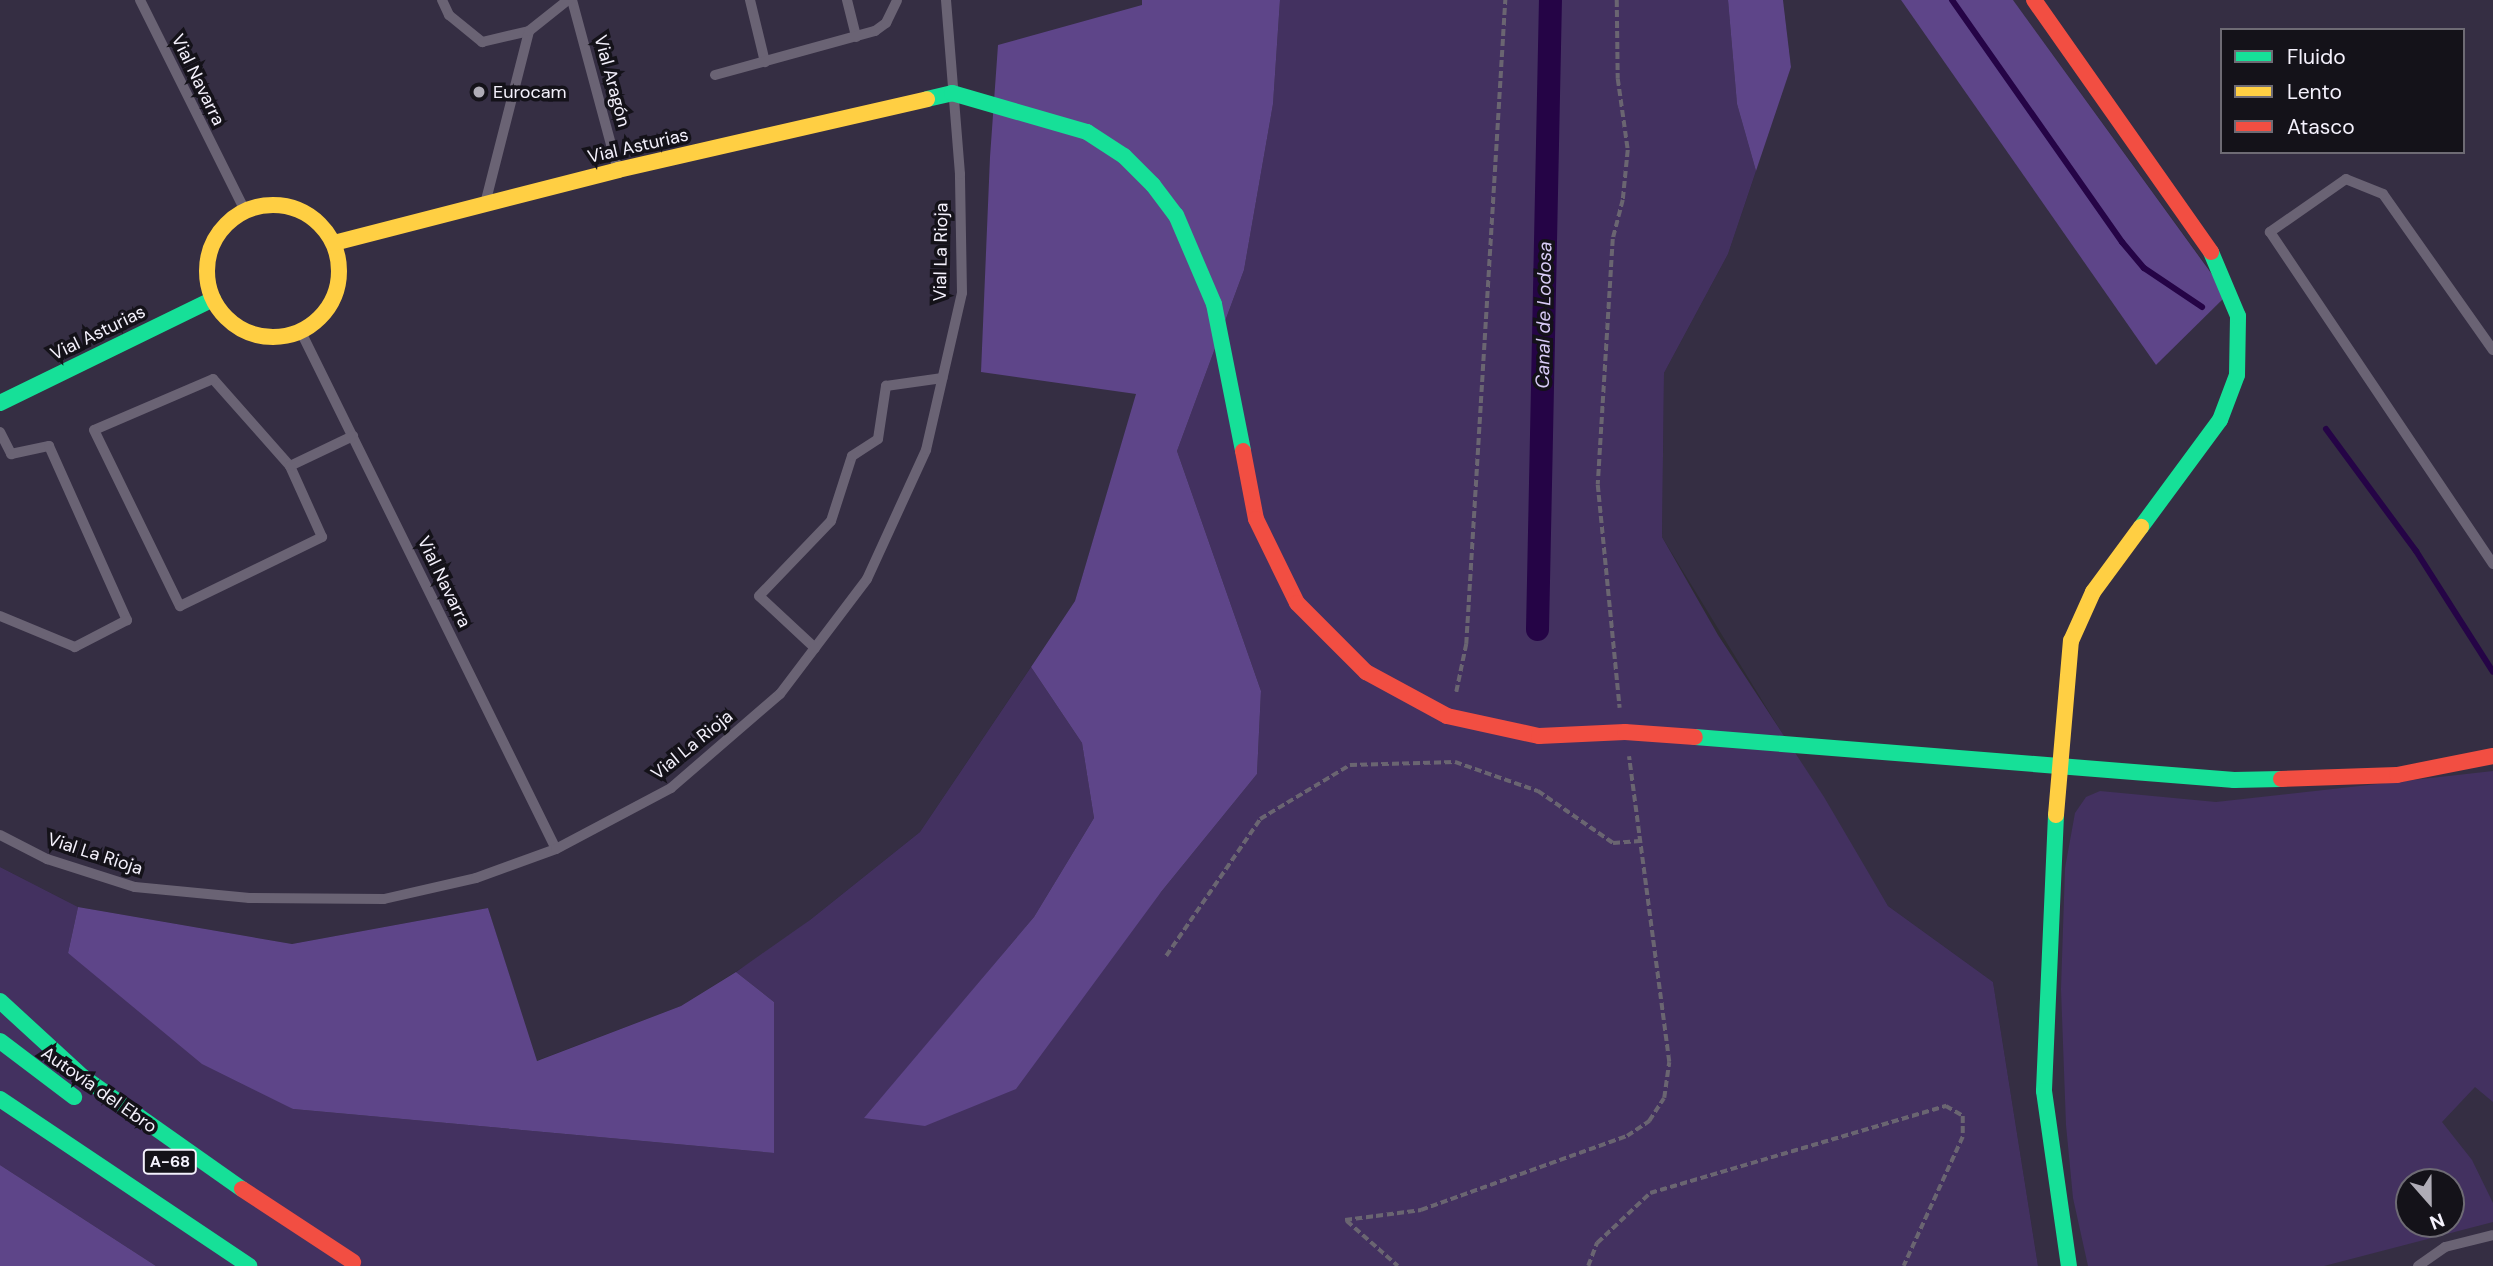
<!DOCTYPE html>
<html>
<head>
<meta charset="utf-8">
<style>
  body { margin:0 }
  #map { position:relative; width:2493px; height:1266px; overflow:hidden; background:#2e2b34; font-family:"DM Sans",sans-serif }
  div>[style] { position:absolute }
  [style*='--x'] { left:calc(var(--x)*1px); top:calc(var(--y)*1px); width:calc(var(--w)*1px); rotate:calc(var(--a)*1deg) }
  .built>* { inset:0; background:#352e43 }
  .green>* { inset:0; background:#433160 }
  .forest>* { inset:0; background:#5e4589 }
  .stream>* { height:6px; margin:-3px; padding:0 3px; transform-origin:3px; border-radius:3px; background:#250446 }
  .canal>* { height:23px; margin:-11.5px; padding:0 11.5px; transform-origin:11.5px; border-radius:11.5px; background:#250446 }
  .path>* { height:3.5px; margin-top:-1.75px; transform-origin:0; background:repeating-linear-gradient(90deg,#6a6571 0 7px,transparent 0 10.5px) }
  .lane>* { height:10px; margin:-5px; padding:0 5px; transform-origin:5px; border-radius:5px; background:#6a6374 }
  .fast>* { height:16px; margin:-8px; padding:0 8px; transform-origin:8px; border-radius:8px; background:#16e098 }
  .slow>* { height:16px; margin:-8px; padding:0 8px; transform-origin:8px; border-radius:8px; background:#ffcf43 }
  .slow>.ring { margin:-8px; padding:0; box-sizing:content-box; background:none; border:16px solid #ffcf43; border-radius:50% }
  .jam>* { height:16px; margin:-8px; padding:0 8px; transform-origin:8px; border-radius:8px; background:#f24e42 }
  .dots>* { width:19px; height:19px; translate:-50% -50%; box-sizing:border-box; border:4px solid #141219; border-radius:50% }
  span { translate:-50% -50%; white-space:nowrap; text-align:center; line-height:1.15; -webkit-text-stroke:7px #141219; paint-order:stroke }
  .shield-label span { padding:2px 5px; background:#141219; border:2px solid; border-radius:5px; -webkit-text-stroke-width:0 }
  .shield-label { font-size:16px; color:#f4f1fc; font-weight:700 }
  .street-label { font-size:18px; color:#f4f1fc }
  .poi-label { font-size:18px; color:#f4f1fc }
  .left { translate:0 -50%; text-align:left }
  .water-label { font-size:19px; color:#d8cbf6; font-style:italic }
  .legend { position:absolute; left:2220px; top:28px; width:245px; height:126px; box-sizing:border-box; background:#141219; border:2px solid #6e6b74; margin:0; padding:9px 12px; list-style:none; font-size:21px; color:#f4f1fc }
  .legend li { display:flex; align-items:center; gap:14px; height:35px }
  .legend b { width:35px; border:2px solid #6e6b74 }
  .north { position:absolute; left:2395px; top:1168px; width:70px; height:70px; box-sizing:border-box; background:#141219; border:2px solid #6e6b74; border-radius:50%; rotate:159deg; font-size:19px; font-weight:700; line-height:28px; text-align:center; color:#f4f1fc }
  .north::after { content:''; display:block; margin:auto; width:24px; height:32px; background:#afacb6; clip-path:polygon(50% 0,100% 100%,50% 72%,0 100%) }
</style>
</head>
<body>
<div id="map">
  <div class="built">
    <div style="clip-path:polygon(0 0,1142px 0,1137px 394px,1075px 601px,920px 832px,780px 944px,681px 1006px,536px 1061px,488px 908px,292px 944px,78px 907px,0 867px)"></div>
    <div style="clip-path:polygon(evenodd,1783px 0,1901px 0,2156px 365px,2227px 294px,2013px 0,2493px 0,2493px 1266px,2038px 1266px,1993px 982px,1888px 906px,1662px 537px,1664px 373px,1728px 254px,1791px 67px,1783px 0,2222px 30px,2463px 30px,2463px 152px,2222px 152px,2222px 30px,1783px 0,2409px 1182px,2451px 1182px,2451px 1224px,2409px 1224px,2409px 1182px)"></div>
  </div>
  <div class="green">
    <div style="clip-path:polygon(1280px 0,1728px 0,1737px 104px,1756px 171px,1728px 254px,1664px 373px,1662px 537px,1718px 635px,1824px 797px,1888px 906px,1993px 982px,2038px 1266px,156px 1266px,0 1165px,0 867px,78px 907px,68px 953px,293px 1109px,774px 1153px,774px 1002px,736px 972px,810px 920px,920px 832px,1031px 667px,1082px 743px,1094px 818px,1034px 917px,865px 1118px,1161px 892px,1257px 774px,1261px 691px,1177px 451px,1244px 270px,1273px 104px)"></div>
    <div style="clip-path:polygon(evenodd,2493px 771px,2493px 1102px,2475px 1087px,2442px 1122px,2472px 1160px,2493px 1203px,2493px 1222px,2324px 1266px,2088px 1266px,2073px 1198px,2066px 1125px,2061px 989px,2065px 868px,2075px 813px,2086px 797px,2100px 791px,2216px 802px,2493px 771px,2409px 1182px,2451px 1182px,2451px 1224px,2409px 1224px,2409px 1182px)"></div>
  </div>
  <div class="forest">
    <div style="clip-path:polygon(1142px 0,1280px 0,1273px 104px,1244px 270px,1177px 451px,1261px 691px,1257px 774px,1161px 892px,1016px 1089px,925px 1126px,864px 1118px,1034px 917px,1094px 818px,1082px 743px,1031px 667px,1075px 601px,1136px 394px,981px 372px,990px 157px,998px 45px,1142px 5px)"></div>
    <div style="clip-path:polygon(1728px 0,1783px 0,1791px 67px,1756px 171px,1737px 104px)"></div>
    <div style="clip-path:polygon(1901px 0,2013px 0,2227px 295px,2156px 365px)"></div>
    <div style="clip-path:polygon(78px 907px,292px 944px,488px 908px,537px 1061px,681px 1006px,736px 972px,774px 1002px,774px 1153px,293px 1109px,202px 1064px,68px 953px)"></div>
    <div style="clip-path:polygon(0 1165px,156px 1266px,0 1266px)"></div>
  </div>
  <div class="stream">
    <div style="--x:1952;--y:0;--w:296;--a:54.9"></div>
    <div style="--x:2122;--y:242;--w:34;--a:50"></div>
    <div style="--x:2144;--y:268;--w:70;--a:33.9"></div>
    <div style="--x:2326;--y:429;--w:152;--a:53.6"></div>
    <div style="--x:2416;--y:551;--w:143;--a:57.5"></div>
  </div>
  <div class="canal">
    <div style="--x:1537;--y:629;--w:629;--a:-88.82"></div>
  </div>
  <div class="path">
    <div style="--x:1617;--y:0;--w:79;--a:89.3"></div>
    <div style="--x:1618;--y:79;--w:72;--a:82"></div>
    <div style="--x:1628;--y:150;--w:50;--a:95.7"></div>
    <div style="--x:1623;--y:200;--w:40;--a:104.4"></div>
    <div style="--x:1613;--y:239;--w:246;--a:93.5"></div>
    <div style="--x:1598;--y:485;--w:224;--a:84.4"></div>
    <div style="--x:1456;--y:692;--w:49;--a:-78.2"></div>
    <div style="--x:1466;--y:644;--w:645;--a:-86.53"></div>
    <div style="--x:1166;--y:956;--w:166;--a:-55.5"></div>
    <div style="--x:1260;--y:819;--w:105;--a:-31"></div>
    <div style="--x:1350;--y:765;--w:105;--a:-1.6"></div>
    <div style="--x:1455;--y:762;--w:88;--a:19.3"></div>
    <div style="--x:1538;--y:791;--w:91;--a:34.7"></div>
    <div style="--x:1613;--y:843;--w:27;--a:-4"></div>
    <div style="--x:1345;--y:1220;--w:77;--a:-7.5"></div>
    <div style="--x:1421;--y:1210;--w:219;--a:-19.8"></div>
    <div style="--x:1627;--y:1136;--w:27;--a:-34"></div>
    <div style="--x:1649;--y:1121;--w:27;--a:-57"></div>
    <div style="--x:1664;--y:1098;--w:36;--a:-82"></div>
    <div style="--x:1669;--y:1062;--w:308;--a:-97.5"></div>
    <div style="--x:1347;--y:1221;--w:68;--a:41.4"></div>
    <div style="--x:1588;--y:1266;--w:25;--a:-69"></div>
    <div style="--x:1597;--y:1243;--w:73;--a:-43.3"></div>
    <div style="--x:1650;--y:1193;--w:309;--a:-16.4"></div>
    <div style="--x:1946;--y:1106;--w:20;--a:30"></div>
    <div style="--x:1963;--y:1116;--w:21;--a:90"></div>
    <div style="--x:1963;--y:1137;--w:142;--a:114.6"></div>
  </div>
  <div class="lane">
    <div style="--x:140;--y:0;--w:236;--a:63.5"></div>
    <div style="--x:442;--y:0;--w:17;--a:65"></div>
    <div style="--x:449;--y:15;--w:43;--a:39.3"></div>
    <div style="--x:482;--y:42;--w:48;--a:-13.2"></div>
    <div style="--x:572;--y:0;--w:176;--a:74.9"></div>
    <div style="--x:750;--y:0;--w:64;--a:76.4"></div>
    <div style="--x:847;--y:0;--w:38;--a:76"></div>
    <div style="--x:715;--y:75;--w:166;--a:-15.4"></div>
    <div style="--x:875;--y:31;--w:14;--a:-36"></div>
    <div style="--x:886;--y:23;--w:25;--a:-64"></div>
    <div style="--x:486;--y:200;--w:174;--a:-75.7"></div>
    <div style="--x:529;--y:31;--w:50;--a:-38.5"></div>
    <div style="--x:301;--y:332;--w:576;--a:63.75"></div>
    <div style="--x:2493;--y:350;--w:191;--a:-125.2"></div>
    <div style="--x:2383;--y:194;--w:40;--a:-158"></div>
    <div style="--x:2346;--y:179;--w:93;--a:145.1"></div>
    <div style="--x:2270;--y:232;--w:400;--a:56.1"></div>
    <div style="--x:0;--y:432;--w:25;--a:63"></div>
    <div style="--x:11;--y:454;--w:39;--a:-12"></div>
    <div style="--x:49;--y:446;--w:191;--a:65.9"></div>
    <div style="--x:127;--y:620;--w:59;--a:152.6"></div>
    <div style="--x:75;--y:647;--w:81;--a:-157.5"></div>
    <div style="--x:290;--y:466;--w:116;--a:-131.5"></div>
    <div style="--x:213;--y:379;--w:129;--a:156.8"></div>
    <div style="--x:94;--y:430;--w:196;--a:64"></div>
    <div style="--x:180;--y:606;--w:158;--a:-25.9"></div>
    <div style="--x:322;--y:537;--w:78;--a:-114.3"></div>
    <div style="--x:290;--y:466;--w:70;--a:-25.5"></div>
    <div style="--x:815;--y:648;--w:76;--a:-137.1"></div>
    <div style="--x:759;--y:596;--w:104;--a:-46.2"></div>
    <div style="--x:831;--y:521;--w:68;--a:-72.1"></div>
    <div style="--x:852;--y:456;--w:31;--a:-33"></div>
    <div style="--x:878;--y:439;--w:54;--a:-81.4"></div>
    <div style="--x:886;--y:386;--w:57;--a:-8.1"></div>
    <div style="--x:0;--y:835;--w:53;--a:27.1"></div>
    <div style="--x:47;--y:859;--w:92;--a:17.7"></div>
    <div style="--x:135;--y:887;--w:115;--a:5.5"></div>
    <div style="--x:249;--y:898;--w:135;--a:0.4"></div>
    <div style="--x:384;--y:899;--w:94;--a:-12.9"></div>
    <div style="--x:476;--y:878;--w:85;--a:-19.9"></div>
    <div style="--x:556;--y:849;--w:130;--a:-27.9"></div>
    <div style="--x:671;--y:788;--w:144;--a:-40.8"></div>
    <div style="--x:780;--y:694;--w:144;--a:-52.9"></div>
    <div style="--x:867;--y:579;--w:142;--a:-65.4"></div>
    <div style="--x:926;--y:450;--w:161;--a:-77.1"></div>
    <div style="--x:962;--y:293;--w:119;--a:-91"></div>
    <div style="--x:960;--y:174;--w:175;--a:-94.6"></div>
    <div style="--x:2418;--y:1266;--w:33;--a:-35"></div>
    <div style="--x:2445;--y:1247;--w:49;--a:-14"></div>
  </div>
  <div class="fast">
    <div style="--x:927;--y:99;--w:26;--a:-13"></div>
    <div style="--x:952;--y:93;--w:141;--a:16.1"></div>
    <div style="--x:1087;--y:132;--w:44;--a:33"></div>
    <div style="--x:1124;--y:156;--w:41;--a:45"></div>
    <div style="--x:1153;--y:185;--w:38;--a:53"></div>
    <div style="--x:1176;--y:215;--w:97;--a:66.9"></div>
    <div style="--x:1214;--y:304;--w:150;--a:78.8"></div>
    <div style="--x:0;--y:403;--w:237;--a:-26"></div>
    <div style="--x:2141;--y:527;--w:133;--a:-53.6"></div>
    <div style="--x:2220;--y:420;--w:48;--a:-69.3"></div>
    <div style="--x:2237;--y:375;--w:59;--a:-89"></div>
    <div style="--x:2238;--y:316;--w:69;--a:-112.9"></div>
    <div style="--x:1695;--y:737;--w:541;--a:4.56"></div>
    <div style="--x:2234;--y:780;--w:47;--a:-1.2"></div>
    <div style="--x:2056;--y:815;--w:276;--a:92.5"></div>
    <div style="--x:2044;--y:1091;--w:177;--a:81.9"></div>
    <div style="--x:0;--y:1001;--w:113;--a:42.5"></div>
    <div style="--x:83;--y:1077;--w:194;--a:35.2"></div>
    <div style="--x:0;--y:1041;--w:93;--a:37.1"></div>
    <div style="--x:0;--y:1099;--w:300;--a:33.8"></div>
  </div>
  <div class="slow">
    <div class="ring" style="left:207px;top:205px;width:116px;height:116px"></div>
    <div style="--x:334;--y:243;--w:293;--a:-14.4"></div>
    <div style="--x:618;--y:170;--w:317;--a:-12.9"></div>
    <div style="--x:2056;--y:815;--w:175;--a:-85.1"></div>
    <div style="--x:2071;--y:641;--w:54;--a:-65.8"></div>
    <div style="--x:2093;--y:592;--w:81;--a:-53.6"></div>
  </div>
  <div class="jam">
    <div style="--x:2034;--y:0;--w:308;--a:54.9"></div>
    <div style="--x:1243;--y:451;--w:69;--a:79.2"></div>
    <div style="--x:1256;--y:519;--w:93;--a:64"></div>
    <div style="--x:1297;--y:603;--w:98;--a:45"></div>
    <div style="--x:1366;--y:672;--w:92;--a:28.5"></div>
    <div style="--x:1447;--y:716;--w:94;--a:12.3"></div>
    <div style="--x:1539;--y:736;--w:86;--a:-2.7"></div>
    <div style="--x:1625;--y:732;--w:70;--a:4.1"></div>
    <div style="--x:2281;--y:779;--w:116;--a:-2"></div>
    <div style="--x:2397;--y:775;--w:98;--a:-11.2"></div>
    <div style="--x:242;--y:1189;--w:133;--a:33.3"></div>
  </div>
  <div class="dots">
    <div style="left:479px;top:92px;background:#afacb6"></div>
  </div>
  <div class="shield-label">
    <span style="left:170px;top:1162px">A-68</span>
  </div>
  <div class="street-label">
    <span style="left:198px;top:80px;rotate:64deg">Vial Navarra</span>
    <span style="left:612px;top:81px;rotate:75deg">Vial Aragón</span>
    <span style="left:638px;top:146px;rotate:-13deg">Vial Asturias</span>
    <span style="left:941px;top:252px;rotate:-89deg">Vial La Rioja</span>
    <span style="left:98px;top:333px;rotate:-26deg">Vial Asturias</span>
    <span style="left:444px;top:582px;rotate:64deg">Vial Navarra</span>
    <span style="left:692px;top:745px;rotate:-39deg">Vial La Rioja</span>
    <span style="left:95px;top:854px;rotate:18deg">Vial La Rioja</span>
    <span style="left:99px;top:1090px;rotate:35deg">Autovía del Ebro</span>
  </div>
  <div class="poi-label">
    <span class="left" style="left:493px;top:92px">Eurocam</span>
  </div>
  <div class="water-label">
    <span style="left:1544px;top:315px;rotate:-89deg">Canal de Lodosa</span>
  </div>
  <ul class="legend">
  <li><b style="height:9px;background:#16e098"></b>Fluido</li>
  <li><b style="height:9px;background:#ffcf43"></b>Lento</li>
  <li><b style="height:9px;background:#f24e42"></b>Atasco</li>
  </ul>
  <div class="north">N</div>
</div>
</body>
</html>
